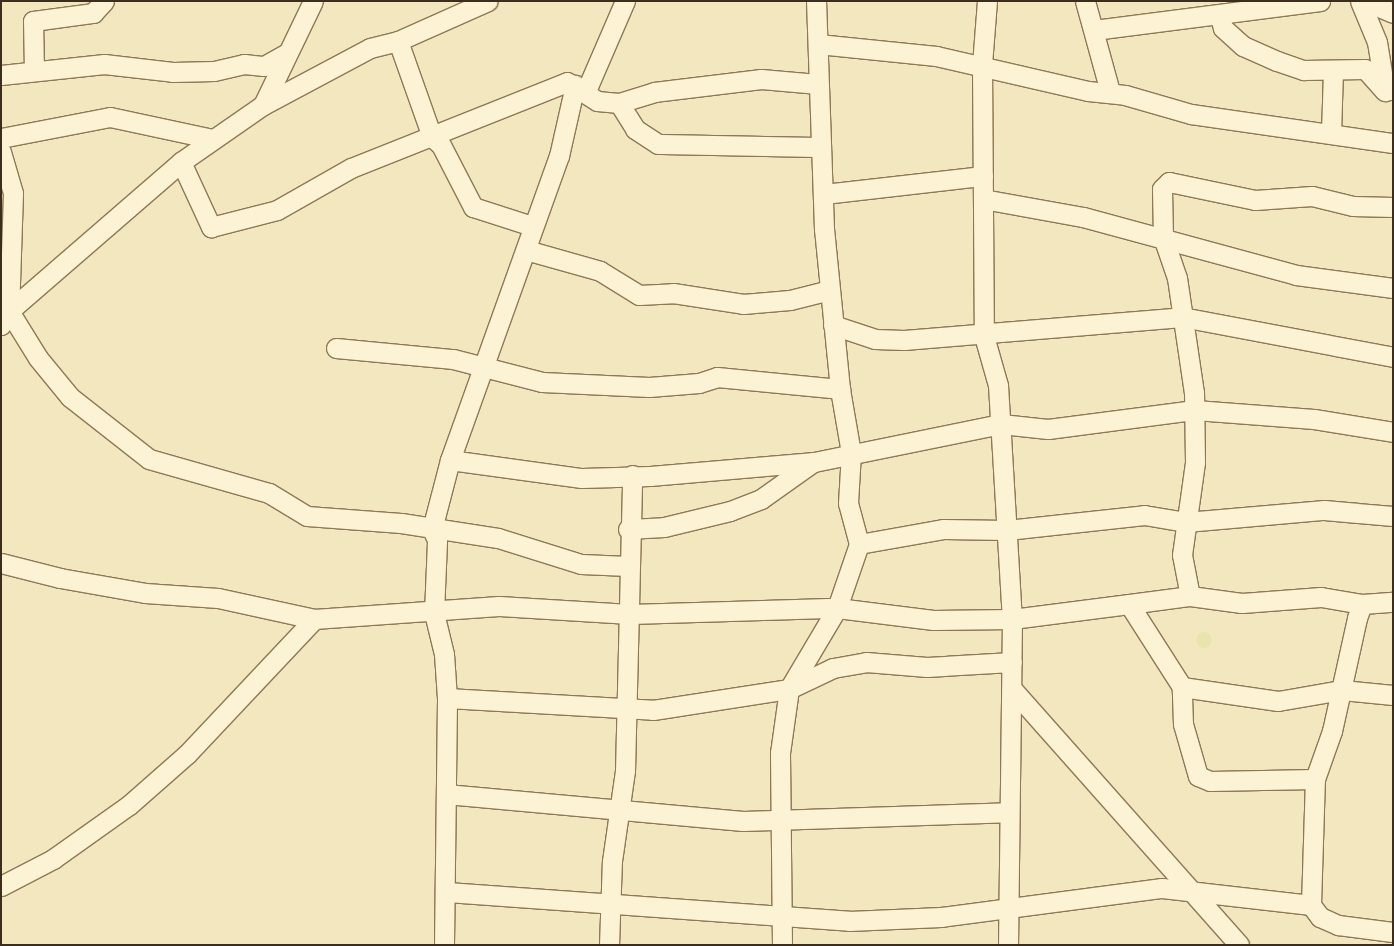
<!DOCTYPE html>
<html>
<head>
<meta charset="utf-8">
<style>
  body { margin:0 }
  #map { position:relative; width:1394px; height:946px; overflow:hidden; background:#f3e7c0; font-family:"IBM Plex Serif",serif }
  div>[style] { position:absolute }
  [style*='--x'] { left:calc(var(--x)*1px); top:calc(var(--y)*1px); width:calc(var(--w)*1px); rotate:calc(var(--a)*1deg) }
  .farmland>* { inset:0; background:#e9e3ad }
  .round { border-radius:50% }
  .roads { filter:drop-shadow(1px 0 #8e7856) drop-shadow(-1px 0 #8e7856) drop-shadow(0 1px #8e7856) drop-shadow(0 -1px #8e7856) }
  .minor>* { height:19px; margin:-9.5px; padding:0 9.5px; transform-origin:9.5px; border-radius:9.5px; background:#fcf3d5 }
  span { translate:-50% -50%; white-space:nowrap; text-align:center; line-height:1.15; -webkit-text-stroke:4.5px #f9f0d1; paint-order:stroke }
  .frame { position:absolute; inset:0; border:2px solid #3c2e1c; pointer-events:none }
</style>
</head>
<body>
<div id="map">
  <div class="farmland">
    <div class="round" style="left:1196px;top:632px;width:16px;height:16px"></div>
  </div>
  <div class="roads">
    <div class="minor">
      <div style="--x:987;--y:1;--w:64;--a:94.5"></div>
      <div style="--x:982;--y:65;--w:271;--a:89.6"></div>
      <div style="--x:984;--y:336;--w:51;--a:74.1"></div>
      <div style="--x:998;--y:385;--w:234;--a:86.6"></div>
      <div style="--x:1012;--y:619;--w:326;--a:90.7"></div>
      <div style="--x:1085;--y:1;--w:94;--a:74.6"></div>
      <div style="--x:1360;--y:1;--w:44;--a:67.5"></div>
      <div style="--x:1377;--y:42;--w:50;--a:80.7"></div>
      <div style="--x:1365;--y:1;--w:30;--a:23"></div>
      <div style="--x:1220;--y:17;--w:11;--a:75"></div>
      <div style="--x:1223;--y:28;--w:27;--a:42"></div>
      <div style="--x:1243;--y:46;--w:37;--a:24"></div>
      <div style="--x:1277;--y:61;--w:28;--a:19"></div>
      <div style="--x:1303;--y:70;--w:62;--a:-0.9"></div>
      <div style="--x:1365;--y:69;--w:28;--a:48"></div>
      <div style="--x:1384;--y:90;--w:9;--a:0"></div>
      <div style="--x:1094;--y:30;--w:228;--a:-7.3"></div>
      <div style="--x:398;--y:41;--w:102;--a:70.5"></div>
      <div style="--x:432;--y:137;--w:12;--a:42"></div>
      <div style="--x:441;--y:145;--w:70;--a:62.7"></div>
      <div style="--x:473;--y:207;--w:62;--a:17.9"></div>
      <div style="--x:818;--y:44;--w:119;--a:5.8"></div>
      <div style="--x:936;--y:56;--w:156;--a:13"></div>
      <div style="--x:1088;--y:91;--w:37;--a:6"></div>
      <div style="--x:1125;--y:95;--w:69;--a:16.1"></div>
      <div style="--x:1191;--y:114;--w:204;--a:8.2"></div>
      <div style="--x:34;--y:71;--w:50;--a:-91.1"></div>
      <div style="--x:33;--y:21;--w:61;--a:-7.6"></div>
      <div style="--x:93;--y:13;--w:16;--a:-47"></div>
      <div style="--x:1;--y:75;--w:104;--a:-6.1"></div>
      <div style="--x:104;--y:64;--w:69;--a:6.6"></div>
      <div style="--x:173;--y:72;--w:41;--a:-1.4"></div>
      <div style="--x:214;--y:71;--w:31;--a:-13"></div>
      <div style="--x:244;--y:64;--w:20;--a:6"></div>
      <div style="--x:264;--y:66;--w:26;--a:-29"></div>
      <div style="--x:586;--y:91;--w:98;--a:-66.6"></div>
      <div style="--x:619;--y:103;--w:31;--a:58"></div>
      <div style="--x:635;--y:129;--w:27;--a:33"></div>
      <div style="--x:658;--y:144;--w:162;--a:1.1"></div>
      <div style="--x:263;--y:105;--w:115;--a:-64.3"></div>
      <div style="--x:1331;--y:134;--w:62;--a:-88.2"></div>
      <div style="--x:1;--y:138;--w:111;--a:-10.9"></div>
      <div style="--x:110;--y:117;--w:105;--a:12.1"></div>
      <div style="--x:1;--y:152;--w:43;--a:73.7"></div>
      <div style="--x:13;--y:193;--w:118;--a:91.9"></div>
      <div style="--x:9;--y:311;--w:55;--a:58.3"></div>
      <div style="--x:38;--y:358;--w:50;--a:50.6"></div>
      <div style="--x:70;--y:397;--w:100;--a:38.1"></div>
      <div style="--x:149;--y:459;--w:125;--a:15.8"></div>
      <div style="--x:269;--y:493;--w:44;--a:31.2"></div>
      <div style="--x:307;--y:516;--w:94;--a:4.3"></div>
      <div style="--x:401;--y:523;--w:98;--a:8.8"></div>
      <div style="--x:498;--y:538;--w:87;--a:17.4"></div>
      <div style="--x:581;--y:564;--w:47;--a:2.4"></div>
      <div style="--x:181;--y:162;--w:72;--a:65.2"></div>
      <div style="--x:211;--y:227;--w:68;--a:-14.4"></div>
      <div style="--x:277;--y:210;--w:85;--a:-29.6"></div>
      <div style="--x:351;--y:168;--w:232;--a:-21.7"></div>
      <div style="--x:567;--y:82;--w:36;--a:32"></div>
      <div style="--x:597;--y:101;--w:22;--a:5"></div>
      <div style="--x:619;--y:103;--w:37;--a:-17"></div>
      <div style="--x:654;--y:92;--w:108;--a:-6.9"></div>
      <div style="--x:761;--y:79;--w:57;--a:5"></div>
      <div style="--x:824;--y:194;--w:160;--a:-6.5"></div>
      <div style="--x:983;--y:199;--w:102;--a:10.2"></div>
      <div style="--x:1083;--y:217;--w:221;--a:15.2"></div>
      <div style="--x:1296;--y:275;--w:98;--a:7.6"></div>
      <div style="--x:526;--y:250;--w:77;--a:15.8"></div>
      <div style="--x:600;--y:271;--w:46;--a:31.6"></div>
      <div style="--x:639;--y:295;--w:34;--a:-3"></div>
      <div style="--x:673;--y:293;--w:71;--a:8.9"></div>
      <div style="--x:743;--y:304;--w:47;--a:-4.9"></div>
      <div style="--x:790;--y:300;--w:41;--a:-14"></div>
      <div style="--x:1;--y:325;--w:16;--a:-60"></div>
      <div style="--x:9;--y:311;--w:228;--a:-40.9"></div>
      <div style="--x:181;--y:162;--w:100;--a:-34.8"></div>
      <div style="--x:263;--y:105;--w:121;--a:-28"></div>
      <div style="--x:370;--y:48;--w:29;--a:-14"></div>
      <div style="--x:398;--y:41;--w:98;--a:-24"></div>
      <div style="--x:833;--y:325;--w:44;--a:18.4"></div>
      <div style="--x:875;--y:339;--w:29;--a:2"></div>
      <div style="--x:904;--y:340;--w:279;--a:-4.7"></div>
      <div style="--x:1182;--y:317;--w:215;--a:10.7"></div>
      <div style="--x:336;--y:348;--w:118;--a:5.4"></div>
      <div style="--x:453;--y:359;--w:92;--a:14.5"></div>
      <div style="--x:542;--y:382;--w:107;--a:2.7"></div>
      <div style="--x:649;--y:387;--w:50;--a:-4.6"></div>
      <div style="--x:699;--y:383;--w:19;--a:-18"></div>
      <div style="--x:717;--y:377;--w:124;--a:5.6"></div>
      <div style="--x:450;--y:460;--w:133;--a:7.8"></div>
      <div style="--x:582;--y:478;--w:68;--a:-1.7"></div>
      <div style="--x:650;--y:476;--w:165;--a:-4.9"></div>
      <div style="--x:814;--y:462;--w:191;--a:-11.5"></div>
      <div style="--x:1001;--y:424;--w:47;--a:6.1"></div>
      <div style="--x:1048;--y:429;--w:148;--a:-7.4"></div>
      <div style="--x:1195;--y:410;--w:119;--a:4.3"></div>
      <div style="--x:1314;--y:419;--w:80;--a:9.3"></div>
      <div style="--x:628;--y:529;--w:36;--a:-3"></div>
      <div style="--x:664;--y:527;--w:68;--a:-13.6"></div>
      <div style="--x:730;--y:511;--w:33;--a:-21"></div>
      <div style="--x:761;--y:499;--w:64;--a:-35.4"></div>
      <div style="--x:859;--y:544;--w:85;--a:-10.1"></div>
      <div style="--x:943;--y:529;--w:64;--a:0.9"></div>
      <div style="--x:1007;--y:530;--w:138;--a:-6.2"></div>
      <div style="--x:1144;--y:515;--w:43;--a:9.5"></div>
      <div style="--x:1186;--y:522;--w:139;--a:-5"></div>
      <div style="--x:1324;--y:510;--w:69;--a:5"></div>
      <div style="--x:1;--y:563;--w:61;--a:14.3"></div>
      <div style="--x:60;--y:578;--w:86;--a:10"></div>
      <div style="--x:145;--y:593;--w:73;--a:3.9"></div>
      <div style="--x:218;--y:598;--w:98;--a:12.3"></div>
      <div style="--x:314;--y:619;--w:185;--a:-4"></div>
      <div style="--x:499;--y:606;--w:131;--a:3.5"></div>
      <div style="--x:630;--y:614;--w:207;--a:-1.7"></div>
      <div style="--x:837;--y:608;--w:97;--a:7.1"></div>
      <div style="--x:933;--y:620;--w:79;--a:-0.7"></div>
      <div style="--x:1012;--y:619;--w:118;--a:-7.3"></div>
      <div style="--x:1190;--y:596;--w:52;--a:7.7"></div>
      <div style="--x:1242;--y:603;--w:79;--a:-4.3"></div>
      <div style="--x:1321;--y:597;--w:42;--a:9.7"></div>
      <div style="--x:1182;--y:687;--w:97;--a:8.3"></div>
      <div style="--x:1278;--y:701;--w:65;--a:-9.8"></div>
      <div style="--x:1342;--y:690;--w:51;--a:5.6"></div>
      <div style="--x:1012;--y:689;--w:342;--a:48.4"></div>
      <div style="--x:447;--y:698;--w:206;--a:3.3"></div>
      <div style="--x:653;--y:710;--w:138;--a:-8.8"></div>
      <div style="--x:789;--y:689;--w:49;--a:-25.5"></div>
      <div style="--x:833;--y:668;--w:34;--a:-10"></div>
      <div style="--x:866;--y:662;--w:61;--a:4.7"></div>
      <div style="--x:927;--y:667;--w:85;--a:-3.4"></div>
      <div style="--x:1315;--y:779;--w:105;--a:178.9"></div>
      <div style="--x:1210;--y:781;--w:13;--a:-157"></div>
      <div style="--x:1198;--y:776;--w:54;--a:-106.1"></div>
      <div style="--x:1183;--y:724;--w:37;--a:-92"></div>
      <div style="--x:1182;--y:687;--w:98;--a:-122.6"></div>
      <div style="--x:1129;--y:604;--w:62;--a:-7.5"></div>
      <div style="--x:1190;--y:596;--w:42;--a:-101"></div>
      <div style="--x:1182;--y:555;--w:94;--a:-82"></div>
      <div style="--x:1195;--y:462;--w:69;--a:-90.8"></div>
      <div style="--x:1194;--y:393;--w:116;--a:-98.4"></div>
      <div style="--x:1177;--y:278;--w:43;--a:-108.9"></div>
      <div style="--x:1163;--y:237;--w:48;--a:-91.2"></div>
      <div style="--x:1162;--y:189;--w:10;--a:-45"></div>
      <div style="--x:1169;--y:182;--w:88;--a:11.8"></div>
      <div style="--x:1255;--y:200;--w:57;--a:-4"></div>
      <div style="--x:1312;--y:196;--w:42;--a:13.7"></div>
      <div style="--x:1353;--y:206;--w:40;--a:1.4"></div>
      <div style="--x:446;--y:794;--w:298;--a:5.2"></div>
      <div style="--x:743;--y:821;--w:266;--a:-1.9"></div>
      <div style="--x:1;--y:886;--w:59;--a:-27.4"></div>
      <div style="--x:53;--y:859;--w:93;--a:-35.4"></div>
      <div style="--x:129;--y:805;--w:77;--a:-41.3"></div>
      <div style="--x:187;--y:754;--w:185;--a:-46.7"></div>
      <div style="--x:447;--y:892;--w:403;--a:4.1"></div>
      <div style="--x:849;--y:921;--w:92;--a:-2.5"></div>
      <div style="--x:941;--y:917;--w:223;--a:-7.5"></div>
      <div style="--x:1162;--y:888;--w:150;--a:6.5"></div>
      <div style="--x:1311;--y:905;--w:15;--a:53"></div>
      <div style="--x:1320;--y:917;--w:20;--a:24"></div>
      <div style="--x:1338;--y:925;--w:55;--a:7.3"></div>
      <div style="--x:1311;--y:905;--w:126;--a:-88.2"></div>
      <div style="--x:1315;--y:779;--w:51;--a:-70.5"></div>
      <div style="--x:1332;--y:731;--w:116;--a:-77.5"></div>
      <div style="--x:1357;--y:618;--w:15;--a:-70"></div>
      <div style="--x:1362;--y:604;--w:31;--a:-4"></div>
      <div style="--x:444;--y:945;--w:247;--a:-89.3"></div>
      <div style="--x:447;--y:698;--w:44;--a:-93.9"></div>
      <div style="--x:444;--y:654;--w:42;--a:-103.7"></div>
      <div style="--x:434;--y:613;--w:73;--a:-87.6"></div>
      <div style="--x:437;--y:540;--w:12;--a:-114"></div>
      <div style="--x:432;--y:529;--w:71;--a:-75.4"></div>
      <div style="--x:450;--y:460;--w:323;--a:-70.3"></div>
      <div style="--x:559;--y:156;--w:73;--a:-77.3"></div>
      <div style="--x:609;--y:945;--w:84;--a:-88"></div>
      <div style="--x:612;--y:861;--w:91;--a:-81.8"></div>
      <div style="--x:625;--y:771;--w:296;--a:-88.6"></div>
      <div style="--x:782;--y:945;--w:192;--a:-90.6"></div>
      <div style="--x:780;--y:753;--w:65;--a:-82"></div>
      <div style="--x:789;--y:689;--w:94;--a:-59.3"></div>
      <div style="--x:837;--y:608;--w:68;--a:-71"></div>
      <div style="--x:859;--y:544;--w:42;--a:-105"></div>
      <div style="--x:848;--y:503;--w:50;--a:-86.6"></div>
      <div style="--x:851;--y:453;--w:65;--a:-99.8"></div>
      <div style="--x:840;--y:389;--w:161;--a:-95.7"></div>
      <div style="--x:824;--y:229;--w:228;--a:-92"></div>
    </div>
  </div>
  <div class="frame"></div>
</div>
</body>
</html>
